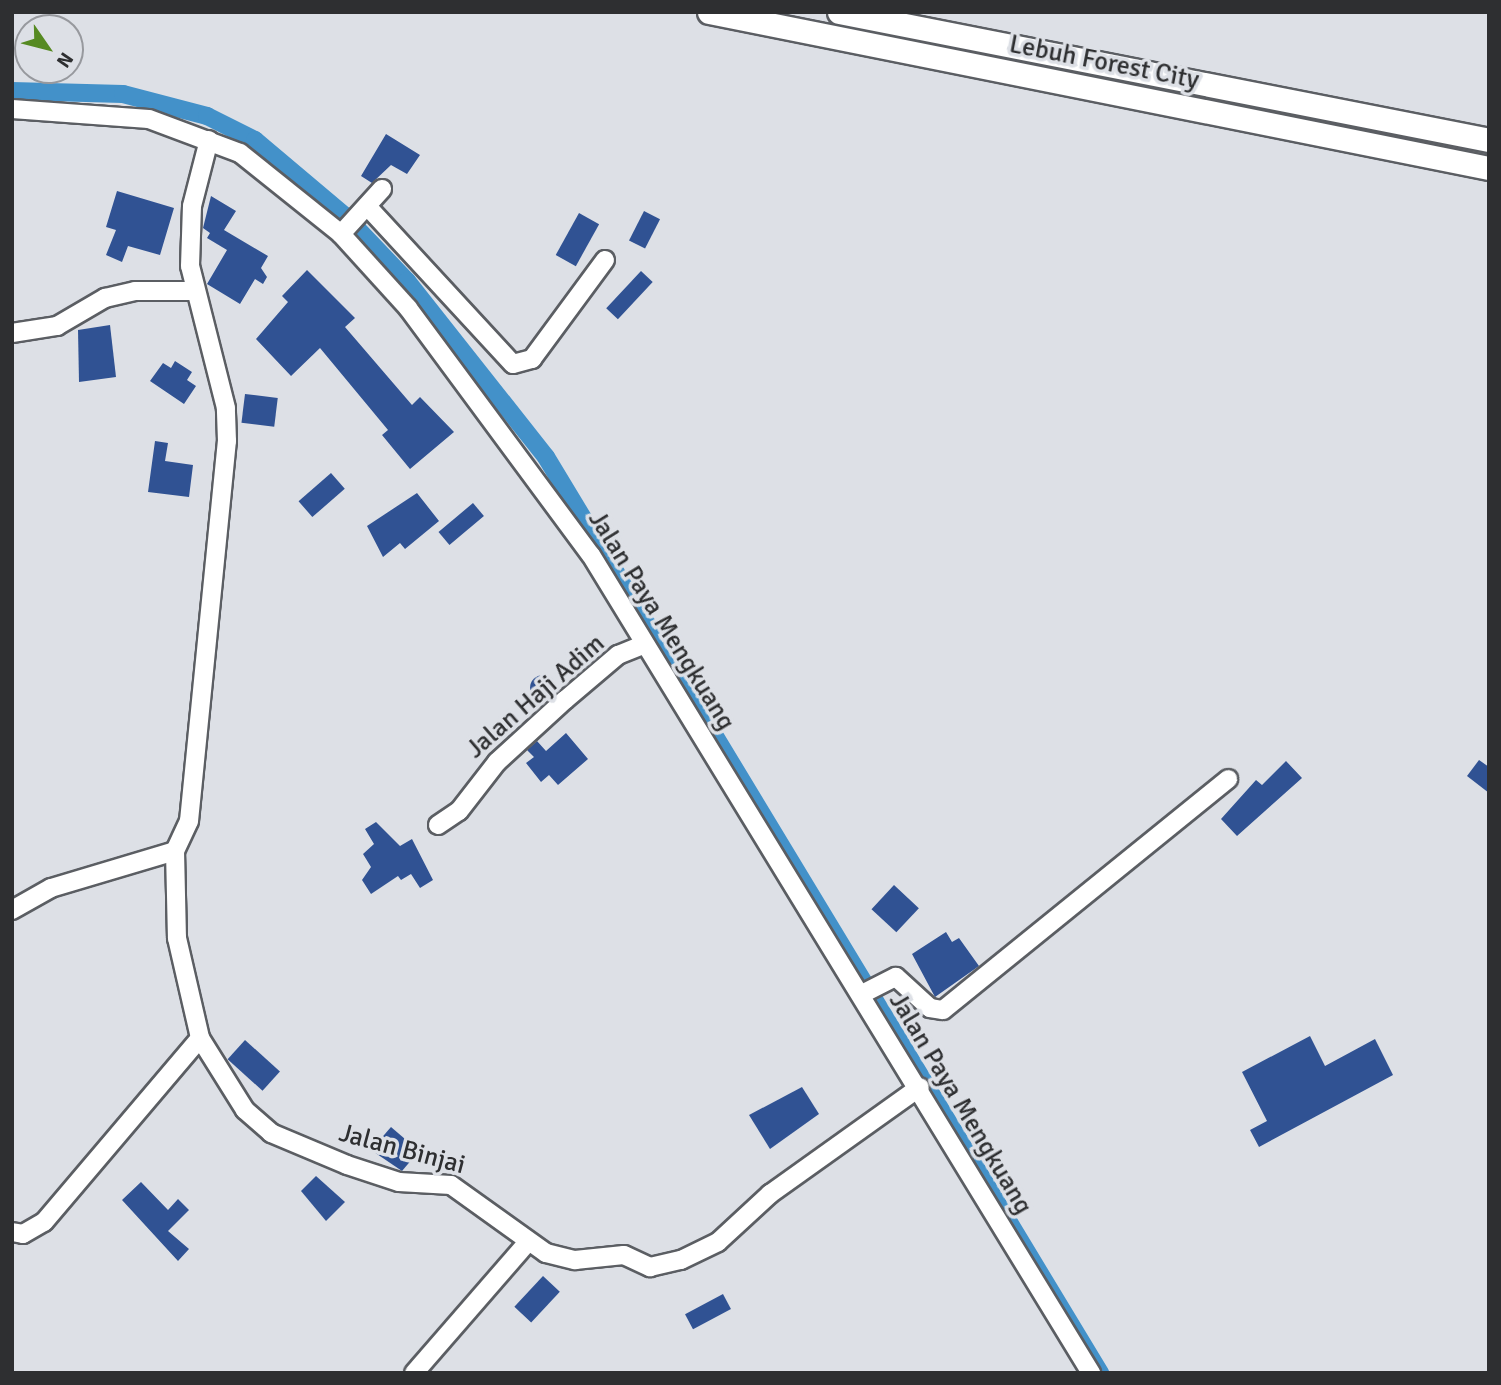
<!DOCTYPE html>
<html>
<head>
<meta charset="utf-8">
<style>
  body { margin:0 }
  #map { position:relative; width:1501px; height:1385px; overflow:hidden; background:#dde0e6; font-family:Signika,sans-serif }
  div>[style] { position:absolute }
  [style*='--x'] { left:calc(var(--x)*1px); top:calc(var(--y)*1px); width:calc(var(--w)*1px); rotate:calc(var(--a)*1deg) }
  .canal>* { height:18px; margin:-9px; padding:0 9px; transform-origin:9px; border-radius:9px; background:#4391c9 }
  .building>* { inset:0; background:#305293; transform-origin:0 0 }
  .round { border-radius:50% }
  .roads { filter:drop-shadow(2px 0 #5b5e63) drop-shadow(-2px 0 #5b5e63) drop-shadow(0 2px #5b5e63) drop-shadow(0 -2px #5b5e63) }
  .minor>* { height:18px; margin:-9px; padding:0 9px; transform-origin:9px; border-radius:9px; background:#fff }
  .major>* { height:23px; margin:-11.5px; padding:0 11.5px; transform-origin:11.5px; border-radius:11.5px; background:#fff }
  span { translate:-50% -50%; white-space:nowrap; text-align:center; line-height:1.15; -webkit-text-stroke:7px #dde0e6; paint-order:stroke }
  .street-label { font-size:26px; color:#2e2f31 }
  .frame { position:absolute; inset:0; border:14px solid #2e2f31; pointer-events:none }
  .north { position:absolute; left:14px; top:14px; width:70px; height:70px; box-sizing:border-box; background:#dde0e6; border:2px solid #97999e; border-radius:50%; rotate:125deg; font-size:19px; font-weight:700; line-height:28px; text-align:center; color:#2e2f31 }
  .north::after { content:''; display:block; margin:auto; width:24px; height:32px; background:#568a22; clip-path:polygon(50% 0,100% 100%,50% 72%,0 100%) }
</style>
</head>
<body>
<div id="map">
  <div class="canal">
    <div style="--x:12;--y:91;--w:111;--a:1.5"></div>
    <div style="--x:123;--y:94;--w:87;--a:14.7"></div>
    <div style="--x:207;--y:116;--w:54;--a:26.6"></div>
    <div style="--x:255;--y:140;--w:118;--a:40.2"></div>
    <div style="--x:345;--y:216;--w:90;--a:46.4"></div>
    <div style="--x:407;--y:281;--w:224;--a:51.7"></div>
    <div style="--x:546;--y:457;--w:1071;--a:58.83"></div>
  </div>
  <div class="building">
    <div style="clip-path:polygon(386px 134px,420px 155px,407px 174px,391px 165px,372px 183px,361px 176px)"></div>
    <div style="clip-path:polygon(117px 191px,174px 208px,160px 255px,128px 246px,122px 262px,106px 255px,116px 230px,106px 227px)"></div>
    <div style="clip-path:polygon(211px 196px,236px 211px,224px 230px,268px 256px,261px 268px,267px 277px,263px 284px,255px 279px,240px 304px,207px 284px,227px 250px,207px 238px,210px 233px,203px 228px)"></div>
    <div style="left:644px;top:211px;width:18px;height:33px;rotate:27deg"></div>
    <div style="left:579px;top:213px;width:23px;height:48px;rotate:29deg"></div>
    <div style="clip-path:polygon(307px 270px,355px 318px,345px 327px,412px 405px,420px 397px,454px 432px,410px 469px,382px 435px,388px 430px,320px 348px,291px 376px,256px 339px,288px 302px,282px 296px)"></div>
    <div style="left:641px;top:271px;width:16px;height:51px;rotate:43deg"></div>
    <div style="clip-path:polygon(110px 325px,116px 377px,79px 382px,78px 330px)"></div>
    <div style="clip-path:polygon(175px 361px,192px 372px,187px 380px,196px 386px,184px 404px,150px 381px,163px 363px,171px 368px)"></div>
    <div style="left:245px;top:394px;width:33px;height:29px;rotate:7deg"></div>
    <div style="clip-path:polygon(155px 441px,168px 443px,165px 461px,193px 465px,189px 497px,148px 492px)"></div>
    <div style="left:331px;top:473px;width:21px;height:43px;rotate:49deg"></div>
    <div style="clip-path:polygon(417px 493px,439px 521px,405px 549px,400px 543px,383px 557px,367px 526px)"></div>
    <div style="left:473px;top:503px;width:17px;height:45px;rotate:50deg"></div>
    <div class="round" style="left:530px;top:675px;width:26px;height:26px"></div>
    <div style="clip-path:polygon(566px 733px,588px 759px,558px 785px,549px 775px,541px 782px,526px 763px,534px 757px,527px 750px,537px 741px,546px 751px)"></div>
    <div style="clip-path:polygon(1479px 760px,1489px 767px,1489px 793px,1467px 776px)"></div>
    <div style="clip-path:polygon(1286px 761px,1302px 778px,1237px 836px,1221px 819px,1256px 780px,1262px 785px)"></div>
    <div style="clip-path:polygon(376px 822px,400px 846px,412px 839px,433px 880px,420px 888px,411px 874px,401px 880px,398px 876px,371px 894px,362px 880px,371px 867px,363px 854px,374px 844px,365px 829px)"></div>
    <div style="left:894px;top:885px;width:34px;height:33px;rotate:43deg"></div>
    <div style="clip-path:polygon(946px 932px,952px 942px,959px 938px,979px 966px,935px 997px,912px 954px)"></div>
    <div style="clip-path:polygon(1310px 1036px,1325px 1066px,1375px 1039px,1393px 1075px,1259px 1147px,1250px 1130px,1267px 1121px,1242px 1072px)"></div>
    <div style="left:245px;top:1040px;width:47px;height:26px;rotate:42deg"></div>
    <div style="clip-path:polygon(802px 1087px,819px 1114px,770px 1149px,749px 1115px)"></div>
    <div style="clip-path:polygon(391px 1127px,419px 1151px,402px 1171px,371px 1150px)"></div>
    <div style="clip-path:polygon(316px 1176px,345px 1202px,326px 1221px,301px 1191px)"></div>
    <div style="clip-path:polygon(141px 1182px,168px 1210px,178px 1199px,189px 1210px,168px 1231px,189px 1249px,178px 1261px,122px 1200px)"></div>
    <div style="left:543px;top:1276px;width:23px;height:42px;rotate:43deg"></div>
    <div style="left:723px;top:1294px;width:17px;height:43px;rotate:62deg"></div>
  </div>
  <div class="roads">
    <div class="minor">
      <div style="--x:12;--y:109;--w:137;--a:4.2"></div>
      <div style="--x:149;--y:119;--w:97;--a:20.5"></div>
      <div style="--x:240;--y:153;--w:129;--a:38.7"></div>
      <div style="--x:341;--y:234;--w:100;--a:47.8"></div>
      <div style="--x:408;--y:308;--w:307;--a:53.5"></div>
      <div style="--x:591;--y:555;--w:959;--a:58.56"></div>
      <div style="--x:367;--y:206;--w:215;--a:47.3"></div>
      <div style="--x:513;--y:364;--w:20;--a:-15"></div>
      <div style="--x:532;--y:359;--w:123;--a:-53.6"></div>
      <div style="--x:341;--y:234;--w:61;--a:-47.7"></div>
      <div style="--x:12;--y:333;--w:46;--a:-8.8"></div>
      <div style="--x:57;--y:326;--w:56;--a:-30.3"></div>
      <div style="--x:105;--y:298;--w:31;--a:-13"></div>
      <div style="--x:135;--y:291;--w:58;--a:0"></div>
      <div style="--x:438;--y:825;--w:25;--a:-34"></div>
      <div style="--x:459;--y:811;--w:62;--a:-52.2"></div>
      <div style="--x:497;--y:762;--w:92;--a:-42.4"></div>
      <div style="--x:565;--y:700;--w:70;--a:-40.3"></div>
      <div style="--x:618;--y:655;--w:29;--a:-22"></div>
      <div style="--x:175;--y:851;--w:87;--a:88.7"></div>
      <div style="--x:177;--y:938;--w:103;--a:77"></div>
      <div style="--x:200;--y:1038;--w:85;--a:58"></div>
      <div style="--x:245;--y:1110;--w:35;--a:41"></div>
      <div style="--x:271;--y:1133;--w:82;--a:22.8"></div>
      <div style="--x:347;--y:1165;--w:55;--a:18.1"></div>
      <div style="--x:399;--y:1182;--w:52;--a:3.3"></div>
      <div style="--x:451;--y:1185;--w:117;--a:35.6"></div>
      <div style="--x:546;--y:1253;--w:30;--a:14"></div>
      <div style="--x:575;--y:1260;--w:49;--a:-5.8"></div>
      <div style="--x:624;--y:1255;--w:29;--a:25"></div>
      <div style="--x:650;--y:1267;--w:32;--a:-13"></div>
      <div style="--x:681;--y:1260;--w:41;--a:-25.9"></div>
      <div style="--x:718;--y:1242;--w:71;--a:-42.7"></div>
      <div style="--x:770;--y:1194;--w:184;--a:-35.5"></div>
      <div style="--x:12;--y:910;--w:45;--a:-29.4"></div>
      <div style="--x:51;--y:888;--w:129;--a:-16.6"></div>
      <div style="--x:175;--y:851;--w:33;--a:-65"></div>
      <div style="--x:189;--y:821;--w:382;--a:-84.3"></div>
      <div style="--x:227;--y:441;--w:33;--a:-92"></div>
      <div style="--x:226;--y:408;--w:146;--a:-104.2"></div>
      <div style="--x:190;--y:266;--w:60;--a:-88.1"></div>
      <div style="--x:192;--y:206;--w:68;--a:-75.6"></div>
      <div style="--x:862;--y:994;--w:38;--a:-27"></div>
      <div style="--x:896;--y:977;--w:46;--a:42.4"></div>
      <div style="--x:930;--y:1008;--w:13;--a:9"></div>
      <div style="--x:943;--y:1010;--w:367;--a:-39"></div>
      <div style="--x:12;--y:1232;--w:11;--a:10"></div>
      <div style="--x:23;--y:1234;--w:24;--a:-30"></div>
      <div style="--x:44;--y:1222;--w:241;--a:-49.7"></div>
      <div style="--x:414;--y:1373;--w:172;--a:-49"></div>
    </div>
    <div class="major">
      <div style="--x:709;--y:12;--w:795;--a:11.31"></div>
      <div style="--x:839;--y:12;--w:662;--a:11.14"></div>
    </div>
  </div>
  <div class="street-label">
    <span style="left:1104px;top:63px;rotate:11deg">Lebuh Forest City</span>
    <span style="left:661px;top:621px;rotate:58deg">Jalan Paya Mengkuang</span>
    <span style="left:536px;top:697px;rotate:-41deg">Jalan Haji Adim</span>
    <span style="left:960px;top:1104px;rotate:59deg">Jalan Paya Mengkuang</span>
    <span style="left:402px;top:1150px;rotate:15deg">Jalan Binjai</span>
  </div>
  <div class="frame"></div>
  <div class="north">N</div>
</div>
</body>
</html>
